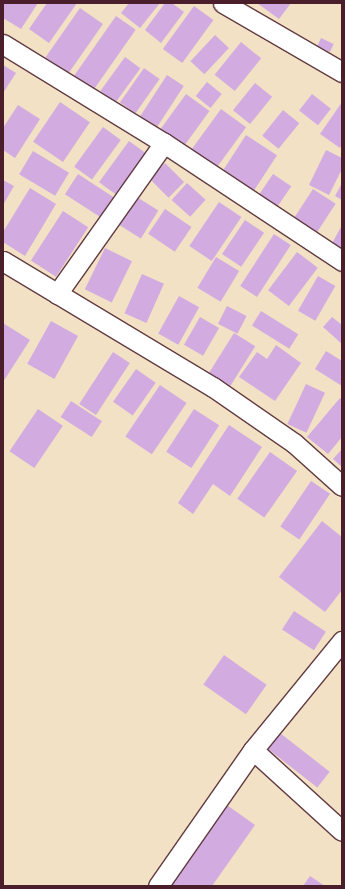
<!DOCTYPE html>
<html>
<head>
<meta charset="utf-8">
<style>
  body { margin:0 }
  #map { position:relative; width:345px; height:889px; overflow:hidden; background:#f2e1c4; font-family:"Sorts Mill Goudy",serif }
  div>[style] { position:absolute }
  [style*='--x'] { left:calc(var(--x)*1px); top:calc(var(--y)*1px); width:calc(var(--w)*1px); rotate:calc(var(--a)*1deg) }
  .building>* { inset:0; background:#d2ace1; transform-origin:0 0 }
  .roads { filter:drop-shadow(1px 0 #633c42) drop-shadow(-1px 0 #633c42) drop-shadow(0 1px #633c42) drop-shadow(0 -1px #633c42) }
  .minor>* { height:19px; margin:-9.5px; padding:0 9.5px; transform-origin:9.5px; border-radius:9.5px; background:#fff }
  span { translate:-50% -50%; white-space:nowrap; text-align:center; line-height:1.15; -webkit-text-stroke:3px #fdfcf7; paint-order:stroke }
  .frame { position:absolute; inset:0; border:4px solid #4a1f2b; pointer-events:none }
</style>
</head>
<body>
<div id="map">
  <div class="building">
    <div style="clip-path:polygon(4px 3px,38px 3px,21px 29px,3px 18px)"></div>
    <div style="clip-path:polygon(47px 3px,77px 3px,49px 43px,29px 29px)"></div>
    <div style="clip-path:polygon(129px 3px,160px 3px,140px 28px,121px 13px)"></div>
    <div style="clip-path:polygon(165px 3px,172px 3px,184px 12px,161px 43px,145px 30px)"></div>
    <div style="clip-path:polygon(257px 3px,291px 3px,279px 19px)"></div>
    <div style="left:194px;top:6px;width:24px;height:53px;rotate:36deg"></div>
    <div style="left:80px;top:8px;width:28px;height:60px;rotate:35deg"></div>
    <div style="left:116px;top:16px;width:24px;height:73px;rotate:35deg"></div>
    <div style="left:215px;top:35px;width:19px;height:36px;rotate:43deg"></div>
    <div style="left:321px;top:38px;width:14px;height:9px;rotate:25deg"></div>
    <div style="left:241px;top:42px;width:26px;height:42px;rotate:39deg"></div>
    <div style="left:125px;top:57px;width:19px;height:42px;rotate:36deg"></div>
    <div style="clip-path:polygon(3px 65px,16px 73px,3px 93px)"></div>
    <div style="left:144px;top:68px;width:19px;height:42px;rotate:35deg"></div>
    <div style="left:167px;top:75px;width:20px;height:49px;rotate:33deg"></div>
    <div style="left:207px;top:82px;width:19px;height:18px;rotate:39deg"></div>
    <div style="left:255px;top:83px;width:22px;height:35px;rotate:39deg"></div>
    <div style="left:186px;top:94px;width:29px;height:45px;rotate:36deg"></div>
    <div style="left:312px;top:94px;width:24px;height:21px;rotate:38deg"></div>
    <div style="left:60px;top:102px;width:36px;height:48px;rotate:34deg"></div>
    <div style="clip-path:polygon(342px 102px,342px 144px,340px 148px,320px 134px)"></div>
    <div style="clip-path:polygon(18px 105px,40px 119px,15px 158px,3px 150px,3px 128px)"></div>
    <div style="left:221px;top:109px;width:31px;height:52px;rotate:36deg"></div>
    <div style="left:283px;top:110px;width:21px;height:33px;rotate:39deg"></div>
    <div style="left:103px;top:127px;width:22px;height:49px;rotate:36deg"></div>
    <div style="left:246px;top:135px;width:37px;height:45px;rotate:33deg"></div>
    <div style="left:129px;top:141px;width:26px;height:51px;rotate:36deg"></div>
    <div style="clip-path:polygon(326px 150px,342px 158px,342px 169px,329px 195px,309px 185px)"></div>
    <div style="left:33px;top:151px;width:42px;height:27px;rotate:31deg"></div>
    <div style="left:165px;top:163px;width:27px;height:22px;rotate:45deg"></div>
    <div style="left:78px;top:174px;width:43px;height:24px;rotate:33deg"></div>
    <div style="left:273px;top:174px;width:22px;height:29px;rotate:34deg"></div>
    <div style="clip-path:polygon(3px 180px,14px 186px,3px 205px)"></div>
    <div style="left:187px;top:183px;width:25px;height:23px;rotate:42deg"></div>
    <div style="clip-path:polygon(342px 183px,342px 200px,335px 196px)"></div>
    <div style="clip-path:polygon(30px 188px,56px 204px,25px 256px,3px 242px,3px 232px)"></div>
    <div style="left:313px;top:189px;width:27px;height:38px;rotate:33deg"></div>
    <div style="left:132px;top:194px;width:31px;height:33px;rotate:32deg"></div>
    <div style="left:219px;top:202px;width:27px;height:53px;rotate:34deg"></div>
    <div style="left:165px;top:209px;width:32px;height:30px;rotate:34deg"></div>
    <div style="left:63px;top:211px;width:30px;height:59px;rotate:33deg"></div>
    <div style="left:245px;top:220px;width:23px;height:41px;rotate:34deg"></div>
    <div style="clip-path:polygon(342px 225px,342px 254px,330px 247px)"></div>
    <div style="left:274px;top:234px;width:20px;height:62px;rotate:33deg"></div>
    <div style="left:105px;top:248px;width:30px;height:46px;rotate:26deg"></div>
    <div style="left:297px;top:252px;width:26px;height:48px;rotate:37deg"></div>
    <div style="left:216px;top:257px;width:27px;height:36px;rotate:31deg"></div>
    <div style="left:142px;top:274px;width:24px;height:43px;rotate:24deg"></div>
    <div style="left:318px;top:276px;width:20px;height:40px;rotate:30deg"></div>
    <div style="left:179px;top:296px;width:23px;height:43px;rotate:29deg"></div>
    <div style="left:227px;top:306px;width:22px;height:20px;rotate:27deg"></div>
    <div style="left:261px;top:311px;width:44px;height:17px;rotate:32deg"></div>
    <div style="left:200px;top:317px;width:22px;height:32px;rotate:30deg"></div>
    <div style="clip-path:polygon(332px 317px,342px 325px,342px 344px,323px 327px)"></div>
    <div style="left:51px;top:321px;width:31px;height:49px;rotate:29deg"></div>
    <div style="clip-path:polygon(3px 323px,30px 340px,3px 382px)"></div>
    <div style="left:234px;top:333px;width:25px;height:52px;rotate:32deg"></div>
    <div style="clip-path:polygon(276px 345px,301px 363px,275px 401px,239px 377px,257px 352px,267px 359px)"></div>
    <div style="clip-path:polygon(326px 351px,342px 361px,342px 386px,315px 369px)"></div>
    <div style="left:113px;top:352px;width:20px;height:62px;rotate:33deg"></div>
    <div style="left:136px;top:369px;width:24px;height:40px;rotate:35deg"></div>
    <div style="left:306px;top:384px;width:21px;height:44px;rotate:25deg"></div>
    <div style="left:160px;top:385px;width:32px;height:62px;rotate:34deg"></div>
    <div style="clip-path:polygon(340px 398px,342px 400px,342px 437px,328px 454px,307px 437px)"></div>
    <div style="left:71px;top:401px;width:37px;height:19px;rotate:33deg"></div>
    <div style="left:38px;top:409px;width:30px;height:51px;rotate:34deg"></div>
    <div style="left:194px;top:409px;width:30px;height:51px;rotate:33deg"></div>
    <div style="clip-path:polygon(229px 425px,262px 447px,230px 496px,213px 484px,193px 514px,178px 503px)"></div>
    <div style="clip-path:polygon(342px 449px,342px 467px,333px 459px)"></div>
    <div style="left:270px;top:452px;width:33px;height:57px;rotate:35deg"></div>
    <div style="left:311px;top:481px;width:23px;height:55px;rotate:34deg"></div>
    <div style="clip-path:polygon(322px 521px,342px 537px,342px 590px,325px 612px,279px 577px)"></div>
    <div style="left:294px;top:611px;width:38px;height:22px;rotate:33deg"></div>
    <div style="left:224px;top:655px;width:52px;height:36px;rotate:35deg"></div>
    <div style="left:280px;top:733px;width:63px;height:20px;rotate:38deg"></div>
    <div style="clip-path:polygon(224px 803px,255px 825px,212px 886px,166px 886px)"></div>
    <div style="clip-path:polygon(310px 876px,325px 886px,303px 886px)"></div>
  </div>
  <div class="roads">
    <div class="minor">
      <div style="--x:223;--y:3;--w:138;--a:30.1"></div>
      <div style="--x:3;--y:44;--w:189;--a:31.6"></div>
      <div style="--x:164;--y:143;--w:214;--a:33.5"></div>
      <div style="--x:3;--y:261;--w:245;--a:31"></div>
      <div style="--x:213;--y:387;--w:98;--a:34.7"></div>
      <div style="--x:294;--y:443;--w:64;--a:41.9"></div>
      <div style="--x:57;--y:294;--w:185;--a:-54.7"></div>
      <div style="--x:253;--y:750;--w:120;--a:42.3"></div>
      <div style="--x:158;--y:886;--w:166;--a:-55.1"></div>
      <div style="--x:253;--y:750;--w:141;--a:-50.8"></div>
    </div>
  </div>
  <div class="frame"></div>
</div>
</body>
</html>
